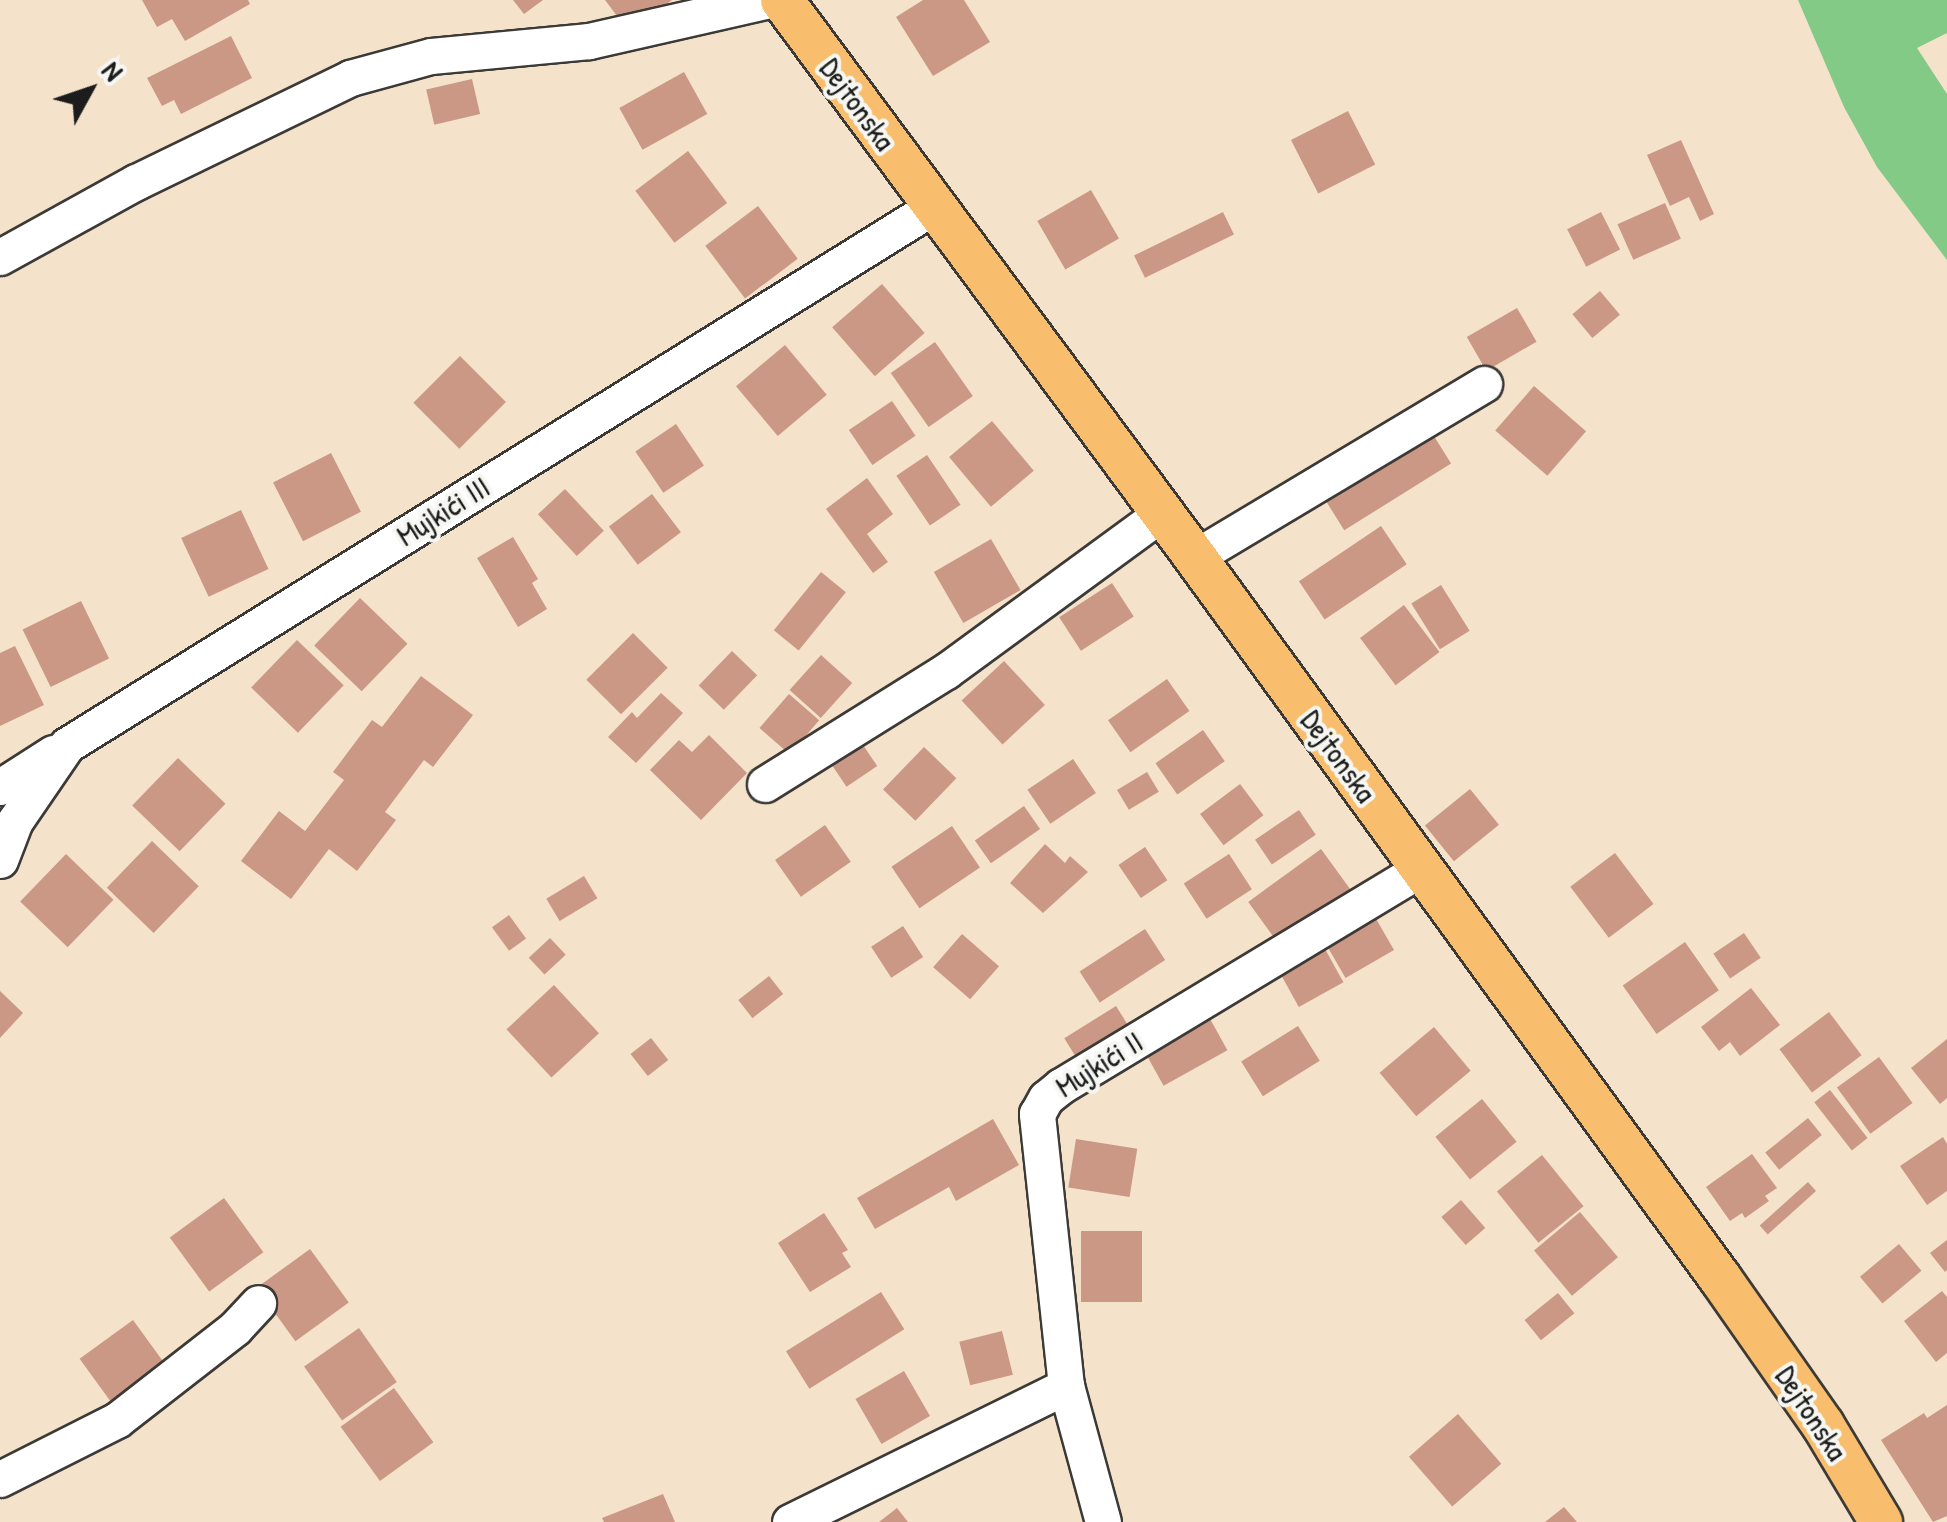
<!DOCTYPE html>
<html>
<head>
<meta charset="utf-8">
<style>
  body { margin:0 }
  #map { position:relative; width:1947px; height:1522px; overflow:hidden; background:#f4e2cb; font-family:"Patrick Hand",sans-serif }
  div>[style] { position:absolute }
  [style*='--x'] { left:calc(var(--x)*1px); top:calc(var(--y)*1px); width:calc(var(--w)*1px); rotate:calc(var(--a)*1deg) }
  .green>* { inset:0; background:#82ca86 }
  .building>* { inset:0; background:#cb9886; transform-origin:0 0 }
  .roads { filter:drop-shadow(2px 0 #3c3a36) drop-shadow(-2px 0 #3c3a36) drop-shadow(0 2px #3c3a36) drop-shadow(0 -2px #3c3a36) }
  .minor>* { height:35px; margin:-17.5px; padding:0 17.5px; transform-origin:17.5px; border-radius:17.5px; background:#fff }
  .major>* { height:42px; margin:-21px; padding:0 21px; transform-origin:21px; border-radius:21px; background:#f9be6d }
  span { translate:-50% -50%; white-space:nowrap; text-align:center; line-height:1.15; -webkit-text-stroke:8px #f6f6f2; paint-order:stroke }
  .street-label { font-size:30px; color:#1c1c1c }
  .north { position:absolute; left:40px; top:40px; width:100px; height:100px; -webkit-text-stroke:8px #f6f6f2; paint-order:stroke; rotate:50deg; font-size:28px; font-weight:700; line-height:40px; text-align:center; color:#1c1c1c }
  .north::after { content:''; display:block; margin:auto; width:35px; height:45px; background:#1c1c1c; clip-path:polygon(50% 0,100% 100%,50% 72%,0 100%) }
</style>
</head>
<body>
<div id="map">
  <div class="green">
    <div style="clip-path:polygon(1798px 0,1947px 0,1947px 33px,1917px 48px,1947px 94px,1947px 260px,1877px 167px,1844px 107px)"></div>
  </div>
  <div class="building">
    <div style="clip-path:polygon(142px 0,248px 0,250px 4px,185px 41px,172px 19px,157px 27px)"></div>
    <div style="clip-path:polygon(513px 0,543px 0,524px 14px)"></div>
    <div style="clip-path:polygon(605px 0,672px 0,629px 32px)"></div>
    <div style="clip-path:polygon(923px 0,964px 0,990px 42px,933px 76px,896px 17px)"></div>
    <div style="clip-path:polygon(231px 36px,252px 78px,181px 114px,174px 100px,162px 106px,147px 78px)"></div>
    <div style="left:684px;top:72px;width:48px;height:74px;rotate:61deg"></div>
    <div style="left:472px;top:79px;width:36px;height:47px;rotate:77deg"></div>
    <div style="left:1348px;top:111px;width:60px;height:64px;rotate:63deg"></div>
    <div style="clip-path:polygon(1681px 140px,1714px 214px,1700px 221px,1689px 197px,1670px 206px,1647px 155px)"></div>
    <div style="left:688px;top:151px;width:65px;height:66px;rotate:53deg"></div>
    <div style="left:1091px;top:190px;width:56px;height:62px;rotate:60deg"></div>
    <div style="left:1665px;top:203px;width:39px;height:52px;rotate:66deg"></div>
    <div style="left:758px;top:206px;width:66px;height:66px;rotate:53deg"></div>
    <div style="left:1223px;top:212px;width:25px;height:99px;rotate:64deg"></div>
    <div style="left:1601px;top:212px;width:42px;height:38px;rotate:63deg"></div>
    <div style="left:882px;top:284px;width:65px;height:66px;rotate:49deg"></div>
    <div style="left:1600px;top:291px;width:31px;height:36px;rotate:50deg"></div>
    <div style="left:1517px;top:308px;width:39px;height:58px;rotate:60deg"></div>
    <div style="left:935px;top:342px;width:66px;height:54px;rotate:55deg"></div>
    <div style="left:785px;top:345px;width:65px;height:64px;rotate:50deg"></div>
    <div style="left:460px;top:356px;width:65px;height:66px;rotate:45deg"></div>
    <div style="left:1534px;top:386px;width:69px;height:59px;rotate:41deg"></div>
    <div style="left:892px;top:401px;width:42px;height:52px;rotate:56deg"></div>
    <div style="left:992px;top:421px;width:65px;height:56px;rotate:50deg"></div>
    <div style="left:676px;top:424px;width:50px;height:49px;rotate:56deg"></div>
    <div style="left:1432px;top:433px;width:36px;height:126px;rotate:58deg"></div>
    <div style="left:331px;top:453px;width:66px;height:65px;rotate:63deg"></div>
    <div style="left:927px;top:455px;width:60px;height:37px;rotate:56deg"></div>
    <div style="clip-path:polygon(867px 478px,893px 514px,867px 534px,888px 562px,873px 573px,826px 509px)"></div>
    <div style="left:565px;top:489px;width:57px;height:37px;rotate:47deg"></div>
    <div style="left:652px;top:494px;width:48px;height:54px;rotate:53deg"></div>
    <div style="left:241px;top:510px;width:65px;height:66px;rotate:65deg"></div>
    <div style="left:1381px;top:526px;width:46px;height:99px;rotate:56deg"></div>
    <div style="clip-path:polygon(513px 537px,538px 579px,532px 583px,547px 609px,518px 627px,477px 558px)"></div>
    <div style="left:991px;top:539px;width:59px;height:66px;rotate:60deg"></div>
    <div style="left:821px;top:572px;width:32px;height:75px;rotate:39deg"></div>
    <div style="left:1112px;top:583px;width:40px;height:63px;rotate:57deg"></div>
    <div style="left:1441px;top:585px;width:54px;height:35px;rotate:58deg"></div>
    <div style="left:360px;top:598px;width:66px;height:66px;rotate:44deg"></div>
    <div style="left:81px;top:601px;width:64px;height:65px;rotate:64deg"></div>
    <div style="left:1404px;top:605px;width:59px;height:55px;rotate:53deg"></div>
    <div style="left:633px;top:633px;width:49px;height:66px;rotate:45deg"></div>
    <div style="left:297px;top:640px;width:65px;height:66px;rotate:44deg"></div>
    <div style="clip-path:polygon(15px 646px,44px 705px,0 726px,0 653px)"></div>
    <div style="left:732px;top:651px;width:35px;height:48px;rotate:44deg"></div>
    <div style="left:821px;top:655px;width:42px;height:47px;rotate:42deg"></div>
    <div style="left:1004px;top:661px;width:60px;height:58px;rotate:47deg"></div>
    <div style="clip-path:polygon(421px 676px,473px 715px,433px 767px,424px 760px,385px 812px,396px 820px,357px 871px,329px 849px,291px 899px,241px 861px,279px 811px,305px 831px,344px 780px,333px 772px,372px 720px,382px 727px)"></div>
    <div style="left:1167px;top:679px;width:39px;height:72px;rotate:55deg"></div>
    <div style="clip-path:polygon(661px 693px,683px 713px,636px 763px,608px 737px,632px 712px,637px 718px)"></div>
    <div style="left:789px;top:694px;width:40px;height:45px;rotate:41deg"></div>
    <div style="left:1203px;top:730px;width:38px;height:58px;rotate:55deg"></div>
    <div style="clip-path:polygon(709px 735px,747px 773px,701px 820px,650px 770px,679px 740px,692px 752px)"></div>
    <div style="left:861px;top:742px;width:29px;height:37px;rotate:56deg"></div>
    <div style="left:924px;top:747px;width:45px;height:59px;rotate:44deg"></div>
    <div style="left:178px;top:758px;width:66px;height:66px;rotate:44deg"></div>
    <div style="left:1073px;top:759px;width:41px;height:55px;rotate:56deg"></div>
    <div style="left:1147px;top:772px;width:23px;height:35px;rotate:59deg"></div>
    <div style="left:1240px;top:784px;width:39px;height:50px;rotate:53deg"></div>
    <div style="left:1470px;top:789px;width:46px;height:58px;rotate:51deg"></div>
    <div style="left:1024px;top:806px;width:28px;height:60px;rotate:55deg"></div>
    <div style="left:1299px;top:810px;width:30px;height:53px;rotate:56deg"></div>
    <div style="left:825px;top:825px;width:45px;height:61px;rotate:55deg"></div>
    <div style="left:952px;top:826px;width:50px;height:73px;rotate:56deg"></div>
    <div style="left:152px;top:841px;width:65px;height:65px;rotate:44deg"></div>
    <div style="clip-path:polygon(1045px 844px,1065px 863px,1070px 856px,1088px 872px,1043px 913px,1010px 883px)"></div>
    <div style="left:1145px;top:847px;width:40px;height:32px;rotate:56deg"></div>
    <div style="left:1321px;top:849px;width:52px;height:90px;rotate:54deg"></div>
    <div style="left:1615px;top:853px;width:64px;height:56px;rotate:53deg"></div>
    <div style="left:66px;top:854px;width:66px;height:66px;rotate:44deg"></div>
    <div style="left:1229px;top:854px;width:42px;height:54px;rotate:57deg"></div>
    <div style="left:584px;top:876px;width:26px;height:44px;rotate:59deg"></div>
    <div style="left:509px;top:915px;width:29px;height:21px;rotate:54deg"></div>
    <div style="left:1375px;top:917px;width:38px;height:56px;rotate:60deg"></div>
    <div style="left:903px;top:926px;width:37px;height:38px;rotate:57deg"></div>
    <div style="left:1145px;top:929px;width:37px;height:78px;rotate:57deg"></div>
    <div style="left:1744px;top:933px;width:30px;height:37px;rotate:56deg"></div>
    <div style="left:962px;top:934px;width:49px;height:44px;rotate:41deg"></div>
    <div style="left:550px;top:938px;width:23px;height:29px;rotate:47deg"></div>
    <div style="left:1685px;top:942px;width:59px;height:76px;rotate:55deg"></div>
    <div style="left:1325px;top:949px;width:38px;height:51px;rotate:61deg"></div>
    <div style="left:769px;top:976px;width:23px;height:39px;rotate:52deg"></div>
    <div style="left:554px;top:985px;width:66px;height:65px;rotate:47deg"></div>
    <div style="clip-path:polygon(1751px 988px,1780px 1025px,1740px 1056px,1730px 1042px,1719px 1051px,1701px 1027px)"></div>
    <div style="clip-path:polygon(0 991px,23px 1013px,0 1038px)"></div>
    <div style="left:1116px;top:1006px;width:22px;height:61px;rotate:58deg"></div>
    <div style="left:1829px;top:1012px;width:54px;height:62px;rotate:53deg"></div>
    <div style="left:1209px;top:1017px;width:38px;height:73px;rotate:61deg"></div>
    <div style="left:1298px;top:1026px;width:41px;height:67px;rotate:58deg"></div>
    <div style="left:1434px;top:1027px;width:57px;height:71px;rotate:50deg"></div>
    <div style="left:651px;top:1038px;width:28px;height:26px;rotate:52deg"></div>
    <div style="clip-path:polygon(1947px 1039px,1947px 1098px,1940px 1104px,1911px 1068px)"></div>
    <div style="left:1879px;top:1057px;width:57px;height:52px;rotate:54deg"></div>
    <div style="left:1830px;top:1090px;width:61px;height:20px;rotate:52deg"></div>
    <div style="left:1482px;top:1099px;width:55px;height:60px;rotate:51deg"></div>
    <div style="left:1808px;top:1118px;width:22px;height:55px;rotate:51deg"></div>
    <div style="clip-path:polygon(993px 1119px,1019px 1165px,956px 1201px,949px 1187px,875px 1229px,857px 1198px)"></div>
    <div style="clip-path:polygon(1943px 1137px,1947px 1144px,1947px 1191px,1927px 1205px,1900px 1166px)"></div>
    <div style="left:1076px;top:1139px;width:62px;height:49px;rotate:9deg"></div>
    <div style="clip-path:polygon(1752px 1154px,1777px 1188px,1765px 1196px,1769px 1201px,1745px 1218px,1742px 1213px,1730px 1221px,1706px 1187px)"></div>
    <div style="left:1542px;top:1155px;width:66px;height:58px;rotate:51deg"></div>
    <div style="left:1808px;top:1182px;width:12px;height:65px;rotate:48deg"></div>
    <div style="left:224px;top:1198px;width:67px;height:67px;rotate:54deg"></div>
    <div style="left:1461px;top:1200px;width:37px;height:26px;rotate:49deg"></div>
    <div style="left:1580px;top:1212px;width:59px;height:60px;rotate:50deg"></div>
    <div style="clip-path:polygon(824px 1213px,848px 1250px,842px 1253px,851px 1267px,810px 1292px,778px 1243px)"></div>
    <div style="left:1081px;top:1231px;width:61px;height:71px"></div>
    <div style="clip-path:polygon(1947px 1240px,1947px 1270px,1945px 1272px,1930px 1253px)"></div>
    <div style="left:1899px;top:1244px;width:35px;height:51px;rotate:50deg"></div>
    <div style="left:310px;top:1249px;width:66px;height:66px;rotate:54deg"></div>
    <div style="clip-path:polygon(1942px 1291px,1947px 1297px,1947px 1353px,1936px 1362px,1904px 1321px)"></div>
    <div style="left:881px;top:1292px;width:44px;height:112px;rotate:58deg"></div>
    <div style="left:1558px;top:1293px;width:26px;height:43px;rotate:51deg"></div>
    <div style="left:133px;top:1320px;width:67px;height:66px;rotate:54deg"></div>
    <div style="left:359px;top:1328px;width:66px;height:67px;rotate:55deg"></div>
    <div style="left:1002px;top:1331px;width:45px;height:44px;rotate:76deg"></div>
    <div style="left:904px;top:1371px;width:52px;height:56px;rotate:60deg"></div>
    <div style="left:394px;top:1388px;width:67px;height:66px;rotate:54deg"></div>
    <div style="clip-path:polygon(1947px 1405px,1947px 1516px,1933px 1522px,1881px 1440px,1924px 1413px,1927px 1418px)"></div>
    <div style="left:1458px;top:1414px;width:66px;height:65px;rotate:49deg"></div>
    <div style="clip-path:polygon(663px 1494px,675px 1522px,604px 1522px,602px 1518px)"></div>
    <div style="clip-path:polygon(1564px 1507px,1577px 1522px,1545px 1522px)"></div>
    <div style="clip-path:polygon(897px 1508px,908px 1522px,879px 1522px)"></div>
  </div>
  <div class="roads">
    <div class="minor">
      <div style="--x:0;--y:257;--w:155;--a:-28.9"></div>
      <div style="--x:136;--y:182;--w:238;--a:-25.9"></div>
      <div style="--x:350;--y:78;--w:84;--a:-15.2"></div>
      <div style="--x:431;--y:56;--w:159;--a:-5.4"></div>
      <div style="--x:589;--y:41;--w:185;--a:-12.8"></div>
      <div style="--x:1195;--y:557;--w:337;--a:-30.9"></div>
      <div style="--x:765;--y:784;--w:213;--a:-32"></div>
      <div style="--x:946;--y:671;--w:268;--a:-36.2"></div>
      <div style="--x:0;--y:787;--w:63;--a:-32.7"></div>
      <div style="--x:0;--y:860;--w:42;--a:-69"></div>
      <div style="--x:15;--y:821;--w:92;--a:-55.6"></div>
      <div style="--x:67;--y:745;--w:1020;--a:-31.85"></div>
      <div style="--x:0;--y:1479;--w:131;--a:-26.8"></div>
      <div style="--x:117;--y:1420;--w:150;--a:-37.9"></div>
      <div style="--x:235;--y:1328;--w:34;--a:-47"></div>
      <div style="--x:790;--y:1522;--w:308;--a:-26.2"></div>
      <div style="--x:1103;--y:1522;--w:141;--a:-105.2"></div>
      <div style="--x:1066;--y:1386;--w:274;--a:-96.1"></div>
      <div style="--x:1037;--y:1114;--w:18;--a:-61"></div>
      <div style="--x:1046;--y:1098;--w:19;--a:-39"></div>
      <div style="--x:1061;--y:1086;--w:420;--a:-31.1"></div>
    </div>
    <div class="major">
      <div style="--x:782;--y:0;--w:693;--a:53.44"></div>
      <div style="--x:1195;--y:557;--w:892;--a:53.94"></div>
      <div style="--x:1720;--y:1278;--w:179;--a:55"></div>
      <div style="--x:1823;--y:1425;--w:113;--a:59.1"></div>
    </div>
  </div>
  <div class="street-label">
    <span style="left:858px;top:104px;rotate:54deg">Dejtonska</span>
    <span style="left:443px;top:511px;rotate:-32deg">Mujkići III</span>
    <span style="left:1339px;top:756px;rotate:54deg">Dejtonska</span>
    <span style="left:1099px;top:1064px;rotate:-32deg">Mujkići II</span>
    <span style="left:1812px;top:1413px;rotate:57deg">Dejtonska</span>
  </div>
  <div class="north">N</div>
</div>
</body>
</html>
